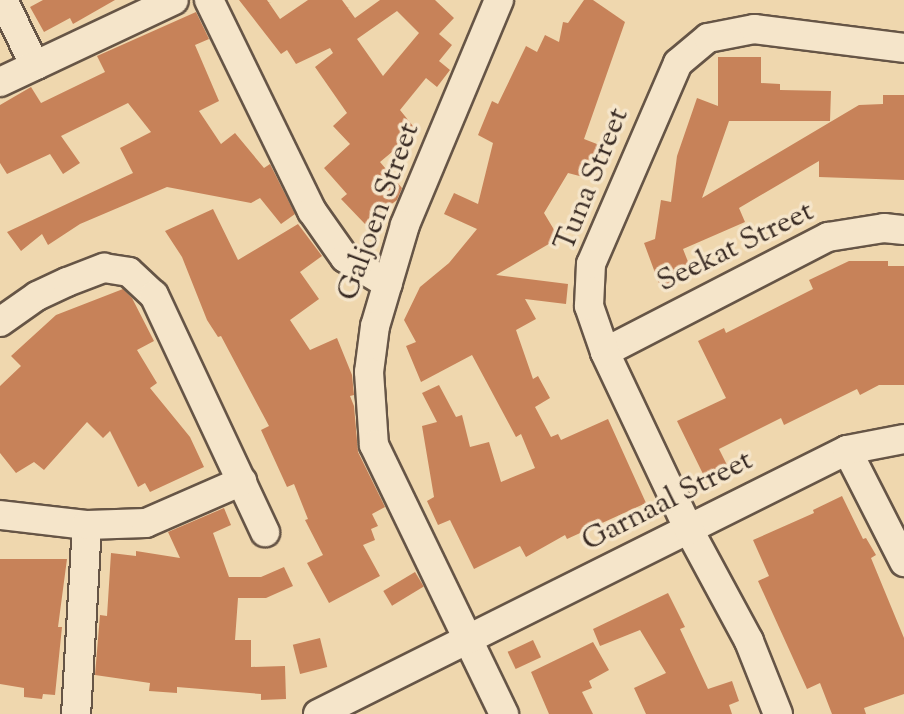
<!DOCTYPE html>
<html>
<head>
<meta charset="utf-8">
<style>
  body { margin:0 }
  #map { position:relative; width:904px; height:714px; overflow:hidden; background:#efd7ae; font-family:"Sorts Mill Goudy",serif }
  div>[style] { position:absolute }
  [style*='--x'] { left:calc(var(--x)*1px); top:calc(var(--y)*1px); width:calc(var(--w)*1px); rotate:calc(var(--a)*1deg) }
  .building>* { inset:0; background:#c78259; transform-origin:0 0 }
  .roads { filter:drop-shadow(2px 0 #665546) drop-shadow(-2px 0 #665546) drop-shadow(0 2px #665546) drop-shadow(0 -2px #665546) }
  .minor>* { height:28px; margin:-14px; padding:0 14px; transform-origin:14px; border-radius:14px; background:#f5e5ca }
  span { translate:-50% -50%; white-space:nowrap; text-align:center; line-height:1.15; -webkit-text-stroke:7px #f5e5ca; paint-order:stroke }
  .street-label { font-size:30px; color:#382a23 }
</style>
</head>
<body>
<div id="map">
  <div class="building">
    <div style="clip-path:polygon(43px 0,115px 0,73px 24px,70px 18px,44px 32px,30px 7px)"></div>
    <div style="clip-path:polygon(evenodd,239px 0,267px 0,280px 19px,308px 0,342px 0,355px 18px,380px 0,435px 0,454px 18px,439px 34px,452px 45px,439px 61px,450px 70px,437px 87px,426px 78px,400px 110px,417px 131px,380px 162px,402px 188px,397px 200px,365px 224px,341px 199px,347px 194px,324px 168px,350px 144px,333px 126px,347px 113px,315px 67px,333px 53px,330px 48px,296px 64px,287px 50px,281px 54px,239px 0,397px 11px,419px 33px,383px 76px,357px 39px,397px 11px)"></div>
    <div style="clip-path:polygon(584px 0,593px 0,625px 22px,584px 139px,602px 146px,591px 179px,568px 173px,544px 213px,559px 238px,496px 275px,568px 284px,566px 304px,525px 299px,536px 319px,516px 330px,533px 379px,538px 376px,550px 398px,535px 407px,551px 437px,558px 434px,561px 440px,608px 419px,646px 503px,567px 539px,565px 535px,526px 557px,520px 546px,474px 569px,450px 520px,438px 525px,427px 501px,434px 497px,422px 426px,437px 422px,422px 393px,439px 385px,456px 417px,462px 415px,470px 447px,489px 442px,501px 482px,535px 468px,521px 434px,516px 437px,472px 355px,421px 382px,406px 346px,416px 342px,404px 320px,420px 287px,449px 263px,477px 229px,444px 214px,454px 193px,478px 204px,493px 143px,478px 135px,492px 101px,498px 104px,526px 46px,537px 52px,545px 35px,559px 42px,563px 22px,568px 23px)"></div>
    <div style="clip-path:polygon(196px 12px,209px 39px,195px 45px,219px 101px,199px 111px,221px 144px,235px 133px,264px 168px,270px 164px,295px 214px,281px 224px,260px 198px,251px 203px,167px 187px,80px 224px,48px 245px,42px 234px,21px 251px,7px 232px,133px 173px,120px 148px,151px 132px,128px 103px,61px 136px,80px 163px,63px 174px,50px 154px,7px 174px,0 163px,0 105px,31px 87px,41px 103px,105px 72px,97px 56px)"></div>
    <div style="clip-path:polygon(718px 57px,761px 57px,761px 83px,780px 84px,780px 90px,831px 91px,830px 121px,729px 121px,702px 198px,859px 105px,883px 104px,883px 95px,904px 95px,904px 180px,819px 177px,819px 161px,739px 208px,745px 222px,683px 249px,694px 277px,661px 289px,644px 243px,655px 239px,661px 200px,671px 202px,677px 156px,697px 98px,718px 106px)"></div>
    <div style="clip-path:polygon(213px 209px,238px 260px,298px 224px,322px 256px,300px 272px,319px 299px,290px 320px,310px 350px,337px 338px,352px 375px,354px 395px,350px 396px,354px 406px,358px 452px,385px 507px,372px 514px,378px 526px,371px 529px,375px 540px,363px 545px,380px 576px,329px 603px,307px 563px,323px 555px,305px 520px,308px 519px,294px 484px,287px 487px,261px 430px,269px 426px,221px 336px,218px 337px,207px 320px,182px 257px,165px 231px)"></div>
    <div style="clip-path:polygon(849px 261px,888px 261px,888px 266px,904px 266px,904px 385px,879px 385px,860px 395px,857px 389px,784px 425px,781px 418px,719px 449px,727px 465px,704px 476px,677px 421px,726px 398px,698px 341px,724px 328px,726px 333px,813px 289px,809px 280px)"></div>
    <div style="clip-path:polygon(123px 289px,132px 298px,154px 341px,137px 350px,157px 383px,150px 388px,190px 437px,204px 467px,150px 492px,145px 483px,138px 487px,110px 431px,103px 438px,87px 422px,44px 470px,34px 462px,16px 473px,0 453px,0 386px,21px 366px,11px 356px,56px 315px)"></div>
    <div style="clip-path:polygon(842px 496px,863px 539px,866px 538px,876px 555px,871px 558px,904px 638px,904px 694px,864px 708px,866px 714px,832px 714px,820px 683px,807px 689px,758px 581px,769px 576px,753px 540px,814px 513px,813px 510px)"></div>
    <div style="clip-path:polygon(224px 508px,231px 525px,213px 533px,229px 577px,261px 577px,284px 567px,293px 586px,266px 598px,238px 598px,235px 640px,251px 640px,251px 667px,285px 666px,286px 699px,261px 700px,261px 694px,177px 687px,177px 693px,149px 691px,150px 683px,95px 675px,100px 615px,107px 616px,111px 553px,136px 556px,136px 551px,180px 558px,168px 532px)"></div>
    <div style="clip-path:polygon(0 559px,67px 559px,58px 627px,62px 627px,55px 695px,43px 694px,42px 699px,24px 697px,24px 688px,0 684px)"></div>
    <div style="left:415px;top:572px;width:17px;height:37px;rotate:59deg"></div>
    <div style="clip-path:polygon(668px 593px,685px 627px,680px 629px,708px 689px,732px 681px,739px 701px,729px 705px,732px 714px,646px 714px,634px 688px,666px 673px,640px 630px,600px 646px,593px 629px)"></div>
    <div style="left:320px;top:638px;width:30px;height:28px;rotate:76deg"></div>
    <div style="left:533px;top:640px;width:19px;height:28px;rotate:65deg"></div>
    <div style="clip-path:polygon(593px 642px,609px 670px,589px 681px,592px 688px,582px 692px,593px 714px,549px 714px,531px 672px)"></div>
  </div>
  <div class="roads">
    <div class="minor">
      <div style="--x:3;--y:0;--w:73;--a:64.1"></div>
      <div style="--x:209;--y:0;--w:235;--a:64"></div>
      <div style="--x:312;--y:211;--w:57;--a:54.9"></div>
      <div style="--x:345;--y:258;--w:50;--a:31.2"></div>
      <div style="--x:499;--y:0;--w:244;--a:112.7"></div>
      <div style="--x:405;--y:225;--w:105;--a:106.5"></div>
      <div style="--x:375;--y:326;--w:46;--a:97.4"></div>
      <div style="--x:369;--y:372;--w:73;--a:86.1"></div>
      <div style="--x:374;--y:445;--w:299;--a:64.2"></div>
      <div style="--x:0;--y:82;--w:192;--a:-25.2"></div>
      <div style="--x:0;--y:322;--w:45;--a:-35.1"></div>
      <div style="--x:37;--y:296;--w:33;--a:-25"></div>
      <div style="--x:67;--y:282;--w:40;--a:-21"></div>
      <div style="--x:104;--y:268;--w:25;--a:9"></div>
      <div style="--x:129;--y:272;--w:34;--a:43"></div>
      <div style="--x:154;--y:295;--w:262;--a:64.9"></div>
      <div style="--x:605;--y:352;--w:251;--a:-27.3"></div>
      <div style="--x:828;--y:237;--w:57;--a:-9.1"></div>
      <div style="--x:884;--y:228;--w:20;--a:6"></div>
      <div style="--x:847;--y:450;--w:126;--a:63"></div>
      <div style="--x:0;--y:515;--w:88;--a:6.6"></div>
      <div style="--x:87;--y:525;--w:189;--a:93.3"></div>
      <div style="--x:87;--y:525;--w:59;--a:-1.9"></div>
      <div style="--x:146;--y:523;--w:105;--a:-23.6"></div>
      <div style="--x:318;--y:714;--w:591;--a:-26.52"></div>
      <div style="--x:847;--y:450;--w:58;--a:-10.9"></div>
      <div style="--x:778;--y:714;--w:79;--a:-111.7"></div>
      <div style="--x:749;--y:641;--w:126;--a:-118.4"></div>
      <div style="--x:689;--y:530;--w:197;--a:-115.3"></div>
      <div style="--x:605;--y:352;--w:49;--a:-109.2"></div>
      <div style="--x:589;--y:306;--w:42;--a:-87.3"></div>
      <div style="--x:591;--y:264;--w:219;--a:-66.6"></div>
      <div style="--x:678;--y:63;--w:39;--a:-40"></div>
      <div style="--x:708;--y:38;--w:47;--a:-11.1"></div>
      <div style="--x:754;--y:29;--w:151;--a:7.2"></div>
    </div>
  </div>
  <div class="street-label">
    <span style="left:593px;top:180px;rotate:-68deg">Tuna Street</span>
    <span style="left:380px;top:212px;rotate:-70deg">Galjoen Street</span>
    <span style="left:736px;top:248px;rotate:-26deg">Seekat Street</span>
    <span style="left:668px;top:502px;rotate:-27deg">Garnaal Street</span>
  </div>
</div>
</body>
</html>
